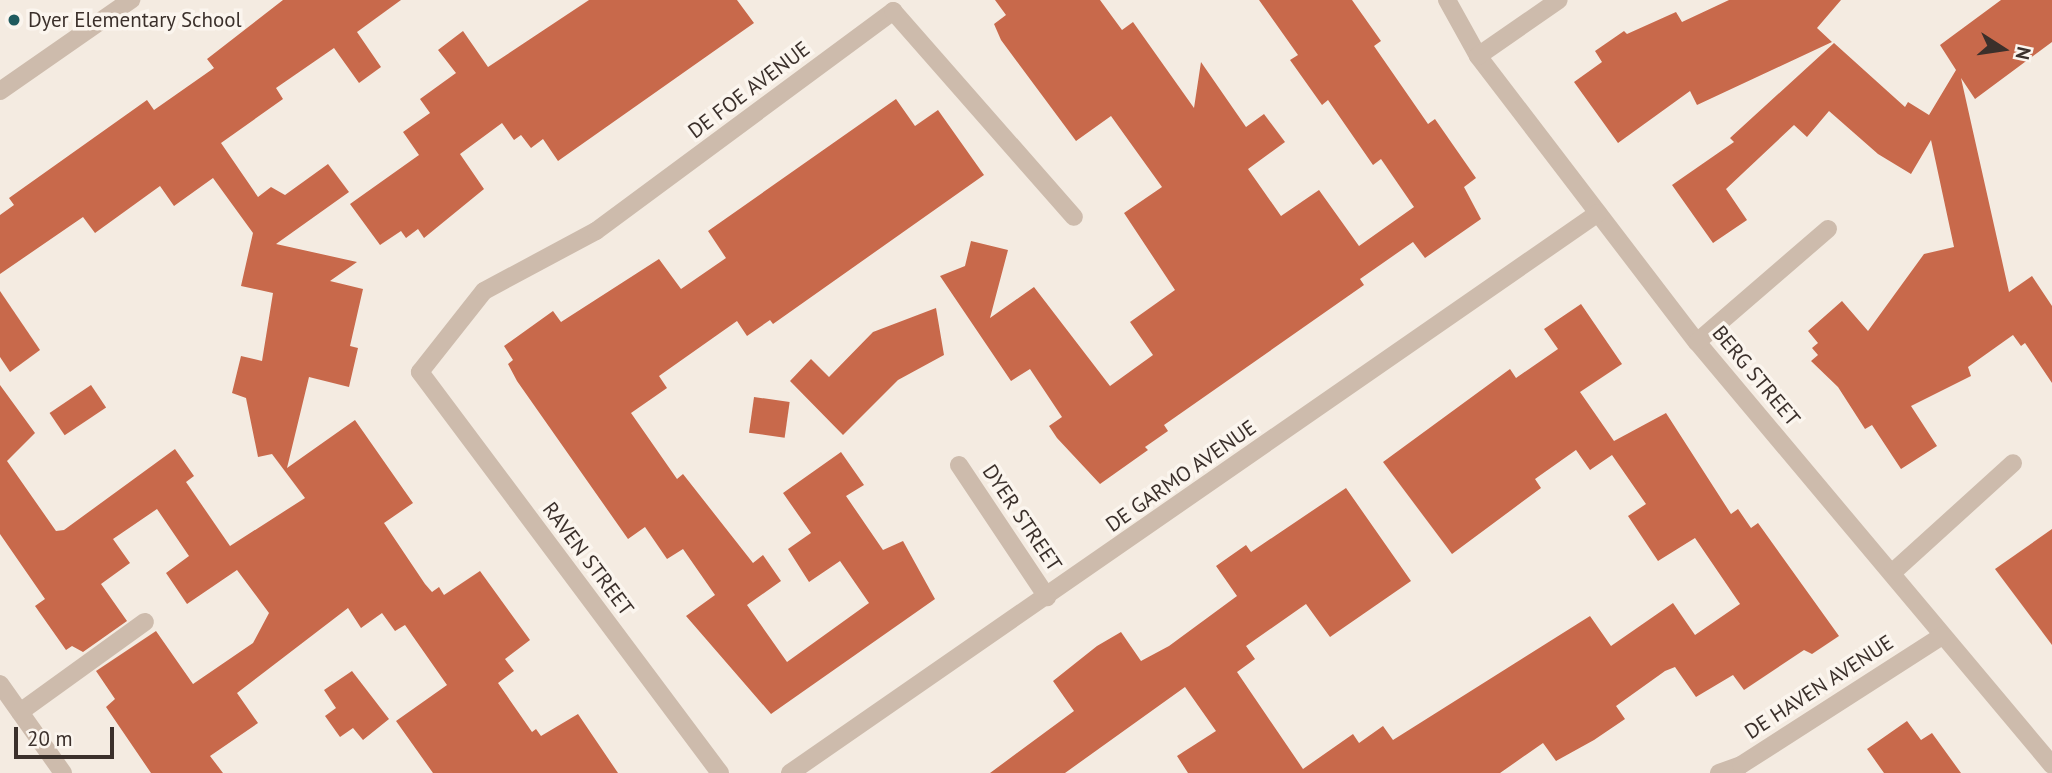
<!DOCTYPE html>
<html>
<head>
<meta charset="utf-8">
<style>
  body { margin:0 }
  #map { position:relative; width:2052px; height:773px; overflow:hidden; background:#f4ebe1; font-family:"PT Sans",sans-serif }
  div>[style] { position:absolute }
  [style*='--x'] { left:calc(var(--x)*1px); top:calc(var(--y)*1px); width:calc(var(--w)*1px); rotate:calc(var(--a)*1deg) }
  .building>* { inset:0; background:#c8694b; transform-origin:0 0 }
  .minor>* { height:18px; margin:-9px; padding:0 9px; transform-origin:9px; border-radius:9px; background:#cdbbac }
  .dots>* { width:19px; height:19px; translate:-50% -50%; box-sizing:border-box; border:4px solid #fbf5ee; border-radius:50% }
  span { translate:-50% -50%; white-space:nowrap; text-align:center; line-height:1.15; -webkit-text-stroke:7px #fbf5ee; paint-order:stroke }
  .poi-label { font-size:21px; color:#3b302b }
  .left { translate:0 -50%; text-align:left }
  .street-label { font-size:21px; color:#3b302b }
  .north { position:absolute; left:1968px; top:14px; width:70px; height:70px; -webkit-text-stroke:5px #fbf5ee; paint-order:stroke; rotate:102deg; font-size:19px; font-weight:700; line-height:28px; text-align:center; color:#3b302b }
  .north::after { content:''; display:block; margin:auto; width:24px; height:32px; background:#3b302b; clip-path:polygon(50% 0,100% 100%,50% 72%,0 100%) }
  .scale { position:absolute; left:14px; top:727px; width:100px; height:32px; box-sizing:border-box; border:4px solid #3b302b; border-top:0; padding-left:9px; font-size:21px; line-height:24px; white-space:nowrap; color:#3b302b; -webkit-text-stroke:5px #fbf5ee; paint-order:stroke }
</style>
</head>
<body>
<div id="map">
  <div class="building">
    <div style="clip-path:polygon(283px 0,401px 0,357px 32px,381px 67px,359px 83px,334px 48px,276px 88px,283px 99px,221px 143px,258px 197px,271px 187px,285px 195px,328px 164px,349px 192px,276px 244px,357px 262px,330px 281px,363px 289px,350px 346px,358px 348px,349px 387px,309px 377px,287px 468px,355px 420px,413px 503px,384px 523px,425px 584px,432px 592px,439px 587px,444px 595px,480px 571px,530px 640px,505px 659px,514px 671px,498px 683px,532px 732px,536px 729px,541px 736px,578px 714px,618px 773px,433px 773px,396px 721px,447px 685px,405px 625px,395px 631px,382px 613px,361px 628px,348px 608px,237px 693px,258px 723px,210px 756px,223px 773px,151px 773px,106px 707px,115px 699px,96px 671px,156px 631px,193px 684px,253px 643px,269px 613px,237px 570px,187px 604px,166px 573px,189px 556px,157px 509px,113px 539px,130px 563px,101px 584px,127px 621px,83px 652px,72px 646px,66px 650px,35px 606px,45px 599px,0 534px,0 385px,35px 433px,7px 461px,56px 531px,64px 530px,175px 449px,194px 476px,186px 482px,230px 546px,305px 498px,272px 454px,258px 457px,246px 398px,232px 393px,241px 356px,262px 361px,273px 293px,241px 286px,253px 233px,213px 178px,174px 206px,160px 186px,95px 233px,83px 217px,0 274px,0 215px,14px 205px,9px 198px,147px 100px,154px 110px,214px 68px,207px 59px)"></div>
    <div style="clip-path:polygon(589px 0,737px 0,754px 23px,558px 161px,543px 139px,531px 148px,521px 135px,514px 140px,502px 123px,460px 154px,484px 189px,424px 238px,418px 229px,406px 238px,401px 231px,380px 245px,350px 204px,419px 155px,403px 132px,430px 113px,420px 99px,456px 73px,438px 50px,463px 31px,488px 67px)"></div>
    <div style="clip-path:polygon(995px 0,1100px 0,1122px 30px,1133px 22px,1194px 108px,1201px 62px,1246px 127px,1264px 114px,1285px 142px,1248px 169px,1281px 216px,1319px 190px,1359px 246px,1414px 207px,1381px 159px,1373px 165px,1328px 100px,1322px 105px,1290px 60px,1298px 55px,1259px 0,1352px 0,1381px 41px,1374px 46px,1428px 124px,1435px 119px,1476px 178px,1464px 187px,1481px 219px,1425px 258px,1413px 242px,1360px 279px,1364px 285px,1164px 425px,1168px 431px,1145px 447px,1148px 450px,1100px 484px,1057px 438px,1049px 426px,1062px 417px,1030px 369px,1011px 381px,940px 276px,965px 266px,971px 241px,1008px 250px,990px 318px,1034px 287px,1110px 386px,1153px 355px,1130px 322px,1175px 290px,1124px 213px,1162px 187px,1111px 116px,1076px 141px,1001px 40px,994px 24px,1006px 15px)"></div>
    <div style="clip-path:polygon(1729px 0,1841px 0,1817px 28px,1832px 42px,1697px 105px,1690px 91px,1618px 143px,1574px 82px,1602px 62px,1595px 51px,1624px 31px,1627px 34px,1676px 12px,1682px 22px)"></div>
    <div style="clip-path:polygon(2001px 0,2052px 0,2052px 42px,1975px 99px,1961px 78px,2009px 292px,2032px 276px,2052px 306px,2052px 383px,2025px 343px,2021px 346px,2013px 335px,1968px 367px,1971px 376px,1911px 406px,1937px 446px,1901px 469px,1872px 425px,1865px 429px,1838px 387px,1811px 361px,1818px 355px,1812px 348px,1818px 343px,1808px 331px,1842px 301px,1868px 331px,1924px 254px,1954px 247px,1931px 140px,1911px 174px,1878px 154px,1829px 111px,1807px 137px,1794px 125px,1726px 189px,1747px 220px,1713px 243px,1672px 185px,1734px 142px,1730px 138px,1834px 43px,1905px 107px,1908px 102px,1929px 115px,1956px 70px,1940px 45px)"></div>
    <div style="clip-path:polygon(896px 99px,915px 126px,938px 110px,984px 175px,773px 324px,770px 320px,747px 336px,737px 321px,659px 376px,667px 388px,631px 413px,677px 479px,683px 474px,753px 563px,763px 555px,781px 581px,747px 605px,787px 662px,869px 603px,840px 561px,809px 582px,788px 549px,811px 533px,783px 493px,841px 452px,864px 485px,846px 496px,883px 550px,903px 541px,935px 599px,771px 714px,686px 616px,715px 595px,683px 549px,667px 559px,645px 527px,628px 539px,517px 381px,508px 364px,513px 360px,504px 346px,553px 311px,561px 322px,659px 259px,681px 289px,726px 258px,708px 231px)"></div>
    <div style="clip-path:polygon(0 291px,40px 350px,10px 372px,0 357px)"></div>
    <div style="clip-path:polygon(1581px 304px,1622px 364px,1580px 392px,1614px 441px,1666px 413px,1731px 514px,1738px 509px,1751px 528px,1758px 523px,1839px 636px,1812px 654px,1804px 650px,1744px 690px,1733px 675px,1696px 697px,1675px 667px,1665px 671px,1616px 706px,1625px 719px,1594px 740px,1556px 761px,1543px 743px,1500px 773px,1188px 773px,1177px 756px,1216px 731px,1185px 687px,1065px 773px,990px 773px,1074px 711px,1053px 681px,1097px 646px,1121px 632px,1141px 661px,1169px 646px,1237px 596px,1216px 566px,1246px 545px,1251px 552px,1346px 488px,1411px 581px,1330px 637px,1306px 604px,1246px 646px,1255px 659px,1237px 672px,1303px 769px,1353px 734px,1359px 743px,1383px 726px,1393px 740px,1590px 616px,1611px 646px,1673px 603px,1695px 635px,1740px 604px,1695px 538px,1658px 561px,1628px 516px,1646px 504px,1612px 455px,1590px 470px,1576px 450px,1535px 479px,1541px 488px,1452px 554px,1383px 462px,1510px 369px,1516px 378px,1558px 349px,1544px 329px)"></div>
    <div style="clip-path:polygon(936px 308px,944px 355px,898px 380px,843px 435px,790px 381px,811px 359px,829px 377px,873px 332px)"></div>
    <div style="left:91px;top:385px;width:27px;height:50px;rotate:56deg"></div>
    <div style="left:754px;top:397px;width:36px;height:36px;rotate:8deg"></div>
    <div style="clip-path:polygon(2052px 529px,2052px 645px,1995px 569px)"></div>
    <div style="clip-path:polygon(352px 671px,389px 719px,363px 740px,353px 728px,340px 737px,325px 716px,336px 708px,324px 690px)"></div>
    <div style="clip-path:polygon(1907px 721px,1921px 740px,1932px 733px,1961px 773px,1884px 773px,1867px 749px)"></div>
  </div>
  <div class="minor">
    <div style="--x:1447;--y:0;--w:64;--a:61"></div>
    <div style="--x:1478;--y:56;--w:360;--a:52.6"></div>
    <div style="--x:1697;--y:342;--w:552;--a:50"></div>
    <div style="--x:1478;--y:56;--w:98;--a:-34.7"></div>
    <div style="--x:0;--y:91;--w:160;--a:-34.8"></div>
    <div style="--x:1697;--y:342;--w:173;--a:-40.8"></div>
    <div style="--x:959;--y:465;--w:159;--a:56.3"></div>
    <div style="--x:1893;--y:572;--w:162;--a:-42.2"></div>
    <div style="--x:0;--y:684;--w:109;--a:54.7"></div>
    <div style="--x:20;--y:712;--w:154;--a:-35.8"></div>
    <div style="--x:720;--y:773;--w:501;--a:-126.8"></div>
    <div style="--x:420;--y:372;--w:103;--a:-51.7"></div>
    <div style="--x:484;--y:291;--w:127;--a:-28.2"></div>
    <div style="--x:596;--y:231;--w:370;--a:-36.5"></div>
    <div style="--x:893;--y:11;--w:274;--a:48.7"></div>
    <div style="--x:790;--y:773;--w:983;--a:-34.72"></div>
    <div style="--x:1719;--y:773;--w:23;--a:-20"></div>
    <div style="--x:1741;--y:765;--w:239;--a:-32.7"></div>
  </div>
  <div class="dots">
    <div style="left:14px;top:20px;background:#1f5a5e"></div>
  </div>
  <div class="poi-label">
    <span class="left" style="left:28px;top:20px">Dyer Elementary School</span>
  </div>
  <div class="street-label">
    <span style="left:749px;top:90px;rotate:-37deg">DE FOE AVENUE</span>
    <span style="left:1756px;top:376px;rotate:50deg">BERG STREET</span>
    <span style="left:1181px;top:476px;rotate:-35deg">DE GARMO AVENUE</span>
    <span style="left:1022px;top:518px;rotate:56deg">DYER STREET</span>
    <span style="left:588px;top:559px;rotate:53deg">RAVEN STREET</span>
    <span style="left:1819px;top:687px;rotate:-33deg">DE HAVEN AVENUE</span>
  </div>
  <div class="north">N</div>
  <div class="scale">20 m</div>
</div>
</body>
</html>
